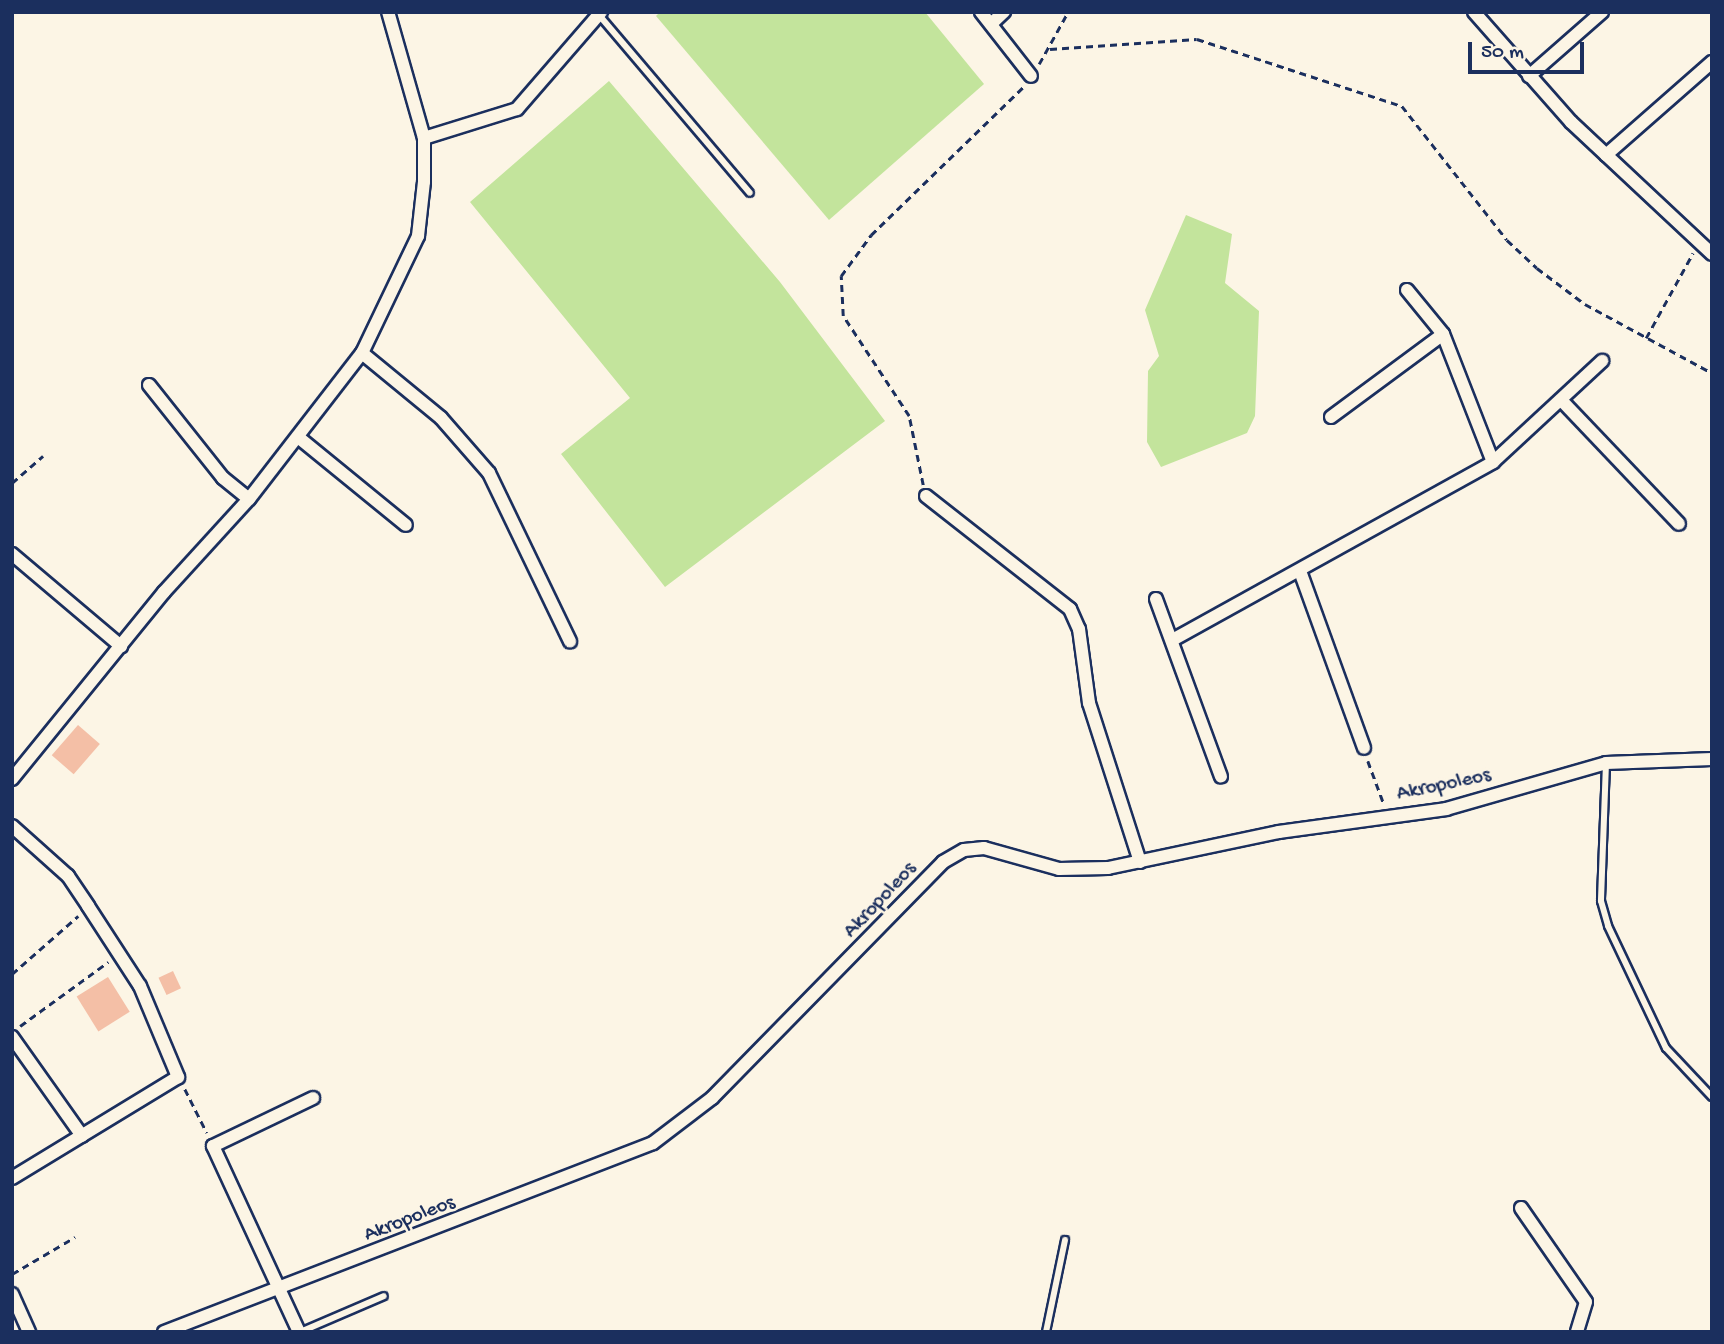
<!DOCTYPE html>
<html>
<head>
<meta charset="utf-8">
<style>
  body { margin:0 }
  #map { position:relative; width:1724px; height:1344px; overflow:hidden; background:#fcf5e5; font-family:"Gochi Hand",sans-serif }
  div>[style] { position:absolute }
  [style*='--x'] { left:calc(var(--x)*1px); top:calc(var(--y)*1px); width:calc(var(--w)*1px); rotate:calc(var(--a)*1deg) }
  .green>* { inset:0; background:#c3e49c }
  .building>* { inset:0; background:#f4bfa6; transform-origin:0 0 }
  .path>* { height:2.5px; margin-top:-1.25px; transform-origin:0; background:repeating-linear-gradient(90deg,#1b2f5e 0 7px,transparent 0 12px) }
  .roads { filter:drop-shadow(2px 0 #1b2f5e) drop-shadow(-2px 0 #1b2f5e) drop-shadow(0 2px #1b2f5e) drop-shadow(0 -2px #1b2f5e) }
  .lane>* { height:6px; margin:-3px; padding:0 3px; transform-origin:3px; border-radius:3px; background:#fcf5e5 }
  .street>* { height:12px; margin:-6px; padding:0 6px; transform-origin:6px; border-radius:6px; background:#fcf5e5 }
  span { translate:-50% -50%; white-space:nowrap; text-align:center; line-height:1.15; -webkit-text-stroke:5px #fcf5e5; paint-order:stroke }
  .street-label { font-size:21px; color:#1b2f5e }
  .frame { position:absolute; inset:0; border:14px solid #1b2f5e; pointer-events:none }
  .scale { position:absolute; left:1468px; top:42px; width:116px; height:32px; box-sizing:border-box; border:4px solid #1b2f5e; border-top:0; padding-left:9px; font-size:21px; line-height:24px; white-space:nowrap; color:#1b2f5e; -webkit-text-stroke:5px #fcf5e5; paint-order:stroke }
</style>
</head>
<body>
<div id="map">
  <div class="green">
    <div style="clip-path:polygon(660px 12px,925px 12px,984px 84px,829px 220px,656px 16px)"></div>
    <div style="clip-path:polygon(609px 81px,780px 282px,885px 421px,665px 587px,561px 454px,630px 398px,470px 202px)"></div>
    <div style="clip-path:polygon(1186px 215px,1232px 234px,1225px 283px,1259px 311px,1255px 416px,1247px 433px,1161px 467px,1147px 442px,1148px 371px,1159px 356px,1145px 310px)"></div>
  </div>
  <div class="building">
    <div style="left:78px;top:725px;width:29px;height:40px;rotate:41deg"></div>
    <div style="left:173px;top:971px;width:19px;height:16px;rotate:65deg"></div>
    <div style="left:108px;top:977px;width:41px;height:37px;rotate:58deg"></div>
  </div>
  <div class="path">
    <div style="--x:1050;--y:49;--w:147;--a:-3.9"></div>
    <div style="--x:1197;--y:39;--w:216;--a:18.1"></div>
    <div style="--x:1402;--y:106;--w:170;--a:51.9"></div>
    <div style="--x:1507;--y:240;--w:41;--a:43"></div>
    <div style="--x:1537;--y:268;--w:60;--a:36.9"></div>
    <div style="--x:1585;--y:304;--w:145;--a:28.5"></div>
    <div style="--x:1039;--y:64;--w:60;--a:-60.9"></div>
    <div style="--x:1646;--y:338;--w:97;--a:-61.1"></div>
    <div style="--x:12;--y:483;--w:41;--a:-41.1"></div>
    <div style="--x:923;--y:485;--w:70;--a:-101.5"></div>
    <div style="--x:909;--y:416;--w:120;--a:-123.4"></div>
    <div style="--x:843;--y:316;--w:40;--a:-92.9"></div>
    <div style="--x:841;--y:276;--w:51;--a:-53.8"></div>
    <div style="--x:871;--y:235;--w:212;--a:-44.2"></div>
    <div style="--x:1368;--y:761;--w:46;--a:69.6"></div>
    <div style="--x:12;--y:974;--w:88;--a:-41.3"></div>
    <div style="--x:20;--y:1026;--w:109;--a:-36"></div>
    <div style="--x:185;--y:1089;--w:49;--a:63.4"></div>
    <div style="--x:12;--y:1274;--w:73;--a:-30.4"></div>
  </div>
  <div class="roads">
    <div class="lane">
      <div style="--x:599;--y:15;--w:233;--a:49.7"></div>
      <div style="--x:1606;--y:763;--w:138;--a:92.1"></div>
      <div style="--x:1601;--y:901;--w:26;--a:74"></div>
      <div style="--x:1608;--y:926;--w:135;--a:64.6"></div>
      <div style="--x:1666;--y:1048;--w:67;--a:46.8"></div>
      <div style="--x:300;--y:1332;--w:91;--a:-23.2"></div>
      <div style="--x:1046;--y:1332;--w:94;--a:-78.3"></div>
    </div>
    <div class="street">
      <div style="--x:981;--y:12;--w:81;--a:52"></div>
      <div style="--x:1474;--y:12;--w:147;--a:48.6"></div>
      <div style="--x:1571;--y:122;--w:193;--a:43.1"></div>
      <div style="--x:991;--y:24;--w:18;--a:-43"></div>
      <div style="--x:1529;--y:76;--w:97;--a:-41.2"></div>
      <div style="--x:424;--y:138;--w:97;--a:-17.3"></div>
      <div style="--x:517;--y:109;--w:128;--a:-49.1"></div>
      <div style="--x:1606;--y:155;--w:141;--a:-41.3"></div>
      <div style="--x:1407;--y:290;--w:57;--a:50.7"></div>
      <div style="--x:1443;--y:334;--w:137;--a:68.7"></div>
      <div style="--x:362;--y:353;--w:102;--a:39.4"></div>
      <div style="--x:441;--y:418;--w:73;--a:48.9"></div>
      <div style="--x:489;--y:473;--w:187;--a:64.3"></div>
      <div style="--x:149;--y:385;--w:119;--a:51.5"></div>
      <div style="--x:223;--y:478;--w:33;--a:39"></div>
      <div style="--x:1563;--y:402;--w:168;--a:46.4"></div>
      <div style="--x:1331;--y:417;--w:139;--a:-36.5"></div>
      <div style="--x:298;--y:437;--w:139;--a:39.2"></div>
      <div style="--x:926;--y:496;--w:183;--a:38.1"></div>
      <div style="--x:1070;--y:609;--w:22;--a:66"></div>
      <div style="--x:1079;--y:629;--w:75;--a:82.3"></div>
      <div style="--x:1089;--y:703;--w:167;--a:72.2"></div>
      <div style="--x:12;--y:554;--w:143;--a:40.2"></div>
      <div style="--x:1300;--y:571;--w:188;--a:70.1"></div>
      <div style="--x:1156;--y:599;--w:189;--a:69.9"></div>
      <div style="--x:1174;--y:639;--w:365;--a:-29"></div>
      <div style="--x:1493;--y:462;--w:149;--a:-42.8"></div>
      <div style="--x:12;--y:779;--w:241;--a:-50.9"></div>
      <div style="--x:164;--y:592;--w:126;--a:-47.6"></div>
      <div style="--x:249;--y:499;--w:185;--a:-52.3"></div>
      <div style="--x:362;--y:353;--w:130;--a:-64.4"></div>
      <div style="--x:418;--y:236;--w:54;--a:-83.7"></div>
      <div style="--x:424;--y:182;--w:44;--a:-90"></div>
      <div style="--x:424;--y:138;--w:131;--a:-105.9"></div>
      <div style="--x:12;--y:826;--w:75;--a:41.8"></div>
      <div style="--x:68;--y:876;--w:36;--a:56"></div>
      <div style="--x:88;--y:906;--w:95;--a:57"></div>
      <div style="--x:140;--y:986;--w:99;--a:67.3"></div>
      <div style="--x:178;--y:1077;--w:194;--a:148.7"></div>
      <div style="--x:12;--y:1037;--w:121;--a:54.7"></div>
      <div style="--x:1521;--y:1208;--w:114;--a:55.3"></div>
      <div style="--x:1586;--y:1302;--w:31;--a:107"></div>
      <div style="--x:12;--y:1294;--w:42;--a:65.9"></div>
      <div style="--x:164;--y:1332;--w:524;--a:-21.13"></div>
      <div style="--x:653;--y:1143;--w:74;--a:-37.3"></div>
      <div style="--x:712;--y:1098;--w:330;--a:-45.6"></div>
      <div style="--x:943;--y:862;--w:24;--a:-30"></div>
      <div style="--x:964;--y:850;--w:20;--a:-6"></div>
      <div style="--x:984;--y:848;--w:78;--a:15.6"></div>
      <div style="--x:1059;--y:869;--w:49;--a:-1.2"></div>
      <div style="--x:1108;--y:868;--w:175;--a:-11.9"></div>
      <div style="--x:1279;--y:832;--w:169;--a:-7.8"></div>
      <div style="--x:1446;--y:809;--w:166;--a:-16"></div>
      <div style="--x:1606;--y:763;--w:106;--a:-2.2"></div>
      <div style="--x:299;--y:1332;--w:205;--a:-114.8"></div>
      <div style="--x:213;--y:1146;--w:111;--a:-25.6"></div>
    </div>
  </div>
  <div class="street-label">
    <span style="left:1444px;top:786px;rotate:-12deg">Akropoleos</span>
    <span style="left:881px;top:901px;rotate:-47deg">Akropoleos</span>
    <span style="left:410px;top:1220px;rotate:-21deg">Akropoleos</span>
  </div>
  <div class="frame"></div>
  <div class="scale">50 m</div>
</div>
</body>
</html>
